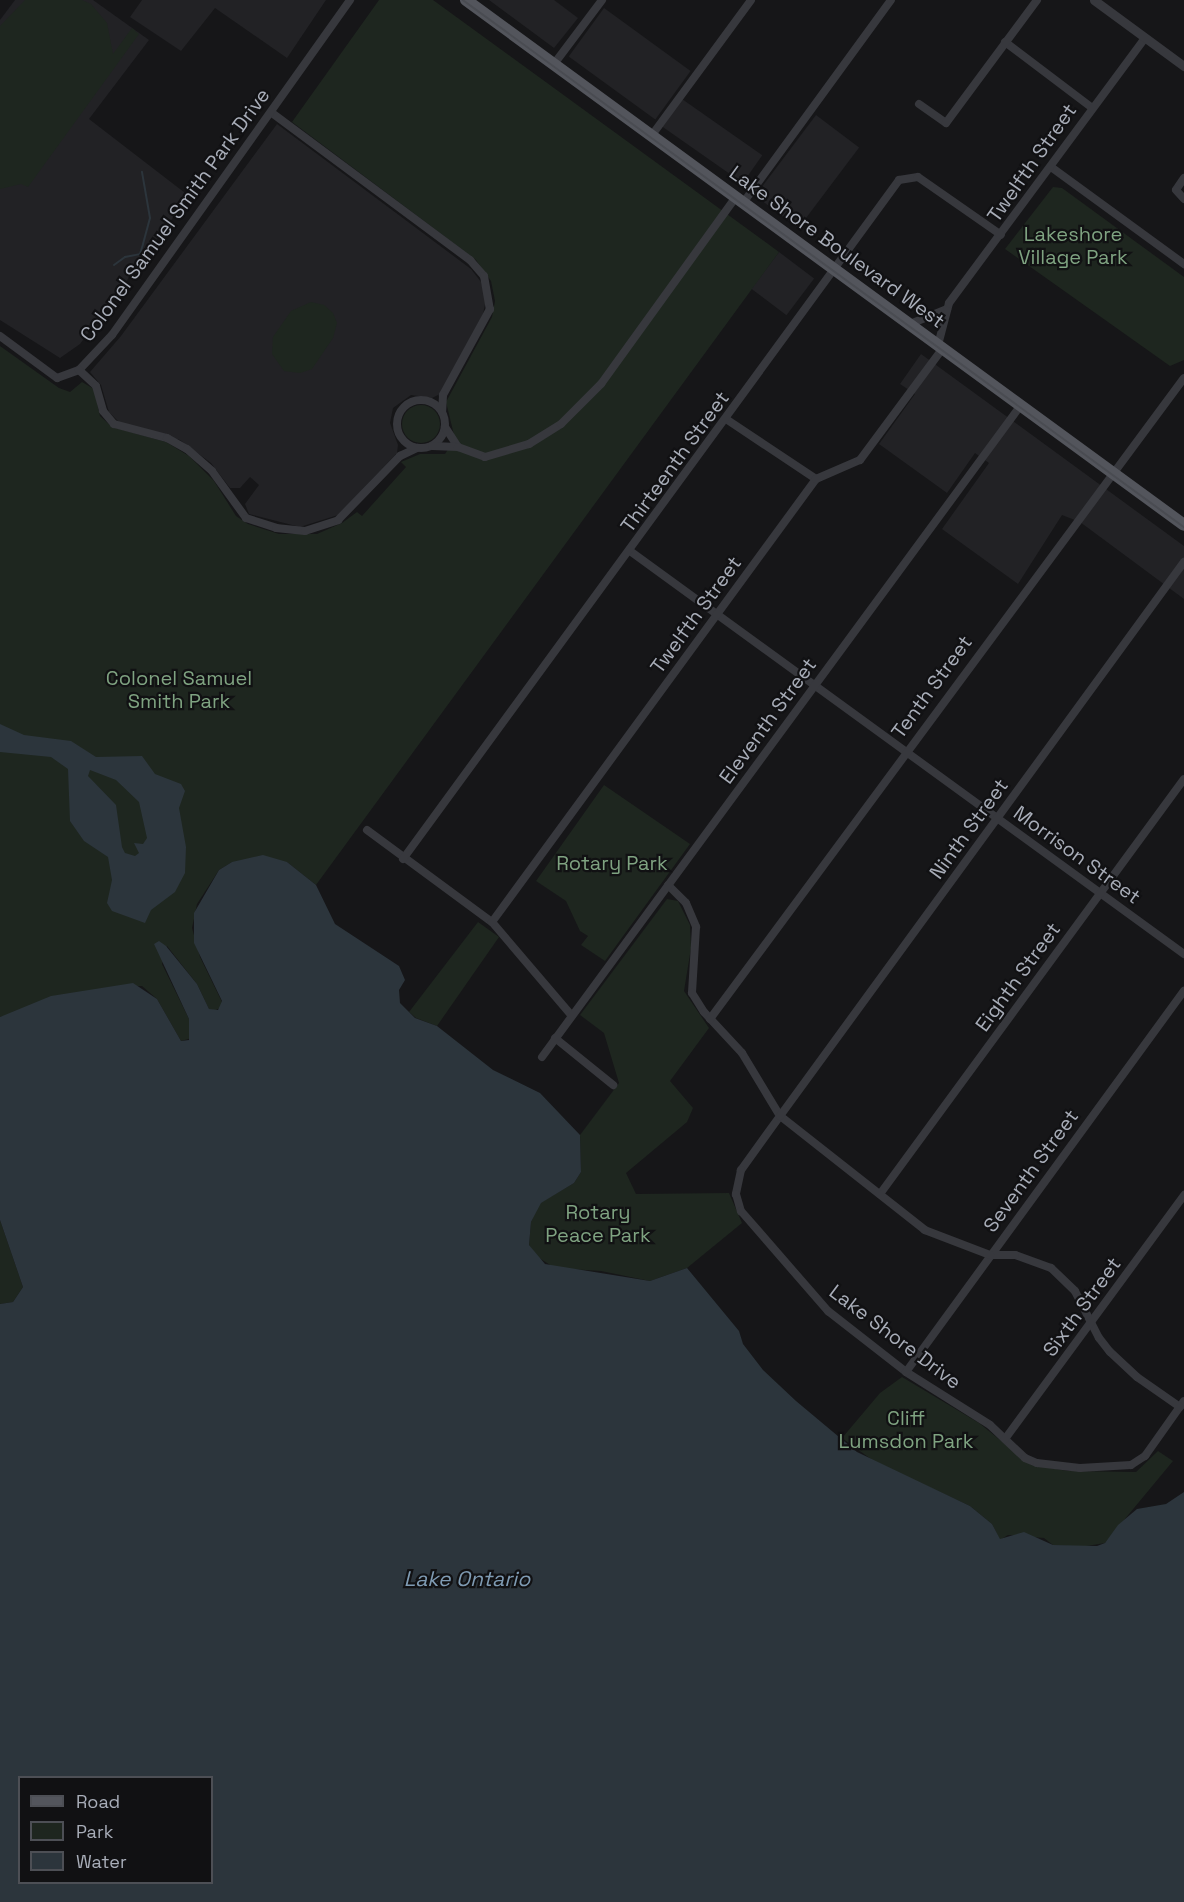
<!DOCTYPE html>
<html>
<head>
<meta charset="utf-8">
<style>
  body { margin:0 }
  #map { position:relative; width:1184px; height:1902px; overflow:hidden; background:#161618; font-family:"Space Grotesk",sans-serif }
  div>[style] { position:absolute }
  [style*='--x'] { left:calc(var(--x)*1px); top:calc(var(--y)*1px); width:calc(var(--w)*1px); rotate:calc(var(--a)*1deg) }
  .built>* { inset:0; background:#222225; transform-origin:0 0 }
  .green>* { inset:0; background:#1e261f }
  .round { border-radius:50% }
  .water>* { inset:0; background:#2c353c }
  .stream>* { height:2px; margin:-1px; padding:0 1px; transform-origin:1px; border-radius:1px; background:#2c353c }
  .minor>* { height:8px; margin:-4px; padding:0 4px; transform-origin:4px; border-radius:4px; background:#37383d }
  .minor>.ring { margin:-4px; padding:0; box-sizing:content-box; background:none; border:8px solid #37383d; border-radius:50% }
  .tertiary>* { height:9px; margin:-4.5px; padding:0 4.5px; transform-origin:4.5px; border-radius:4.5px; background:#37383d }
  .primary>* { height:12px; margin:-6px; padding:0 6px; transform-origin:6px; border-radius:6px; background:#53555c }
  .tram>* { height:1.5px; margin:-0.75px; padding:0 0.75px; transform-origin:0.75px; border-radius:0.75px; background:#4a4c52 }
  span { translate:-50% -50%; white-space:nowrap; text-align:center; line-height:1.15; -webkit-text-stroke:4.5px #111113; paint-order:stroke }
  .street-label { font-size:20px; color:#a8adb8 }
  .park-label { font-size:20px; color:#7fa381 }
  .water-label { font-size:21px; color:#7f9bb3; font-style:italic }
  .legend { position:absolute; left:18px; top:1776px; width:195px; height:108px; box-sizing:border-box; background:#111113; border:2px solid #4d4f55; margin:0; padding:8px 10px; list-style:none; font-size:18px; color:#a8adb8 }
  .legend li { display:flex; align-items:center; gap:12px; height:30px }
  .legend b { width:30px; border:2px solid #4d4f55 }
</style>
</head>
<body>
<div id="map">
  <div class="built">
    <div style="clip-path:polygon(15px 0,93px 0,149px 40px,89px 119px,189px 196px,80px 344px,60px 358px,0 320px,0 20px)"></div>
    <div style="clip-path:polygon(142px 0,326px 0,287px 58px,215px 8px,181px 51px,130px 17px)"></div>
    <div style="clip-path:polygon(489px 0,554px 0,578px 18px,554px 48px)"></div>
    <div style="left:604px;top:8px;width:107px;height:60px;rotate:36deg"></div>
    <div style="left:682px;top:99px;width:98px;height:34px;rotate:35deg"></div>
    <div style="left:816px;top:115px;width:54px;height:101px;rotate:37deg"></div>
    <div style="clip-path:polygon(277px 124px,471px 269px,481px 282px,486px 300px,483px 314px,440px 394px,432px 398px,411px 395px,393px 408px,390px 423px,398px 445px,397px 453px,338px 515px,300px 527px,249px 514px,245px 504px,259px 485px,250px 477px,240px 488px,230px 488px,211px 463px,180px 440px,119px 422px,109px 412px,101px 385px,90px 372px,121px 336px)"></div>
    <div style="left:779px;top:252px;width:44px;height:46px;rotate:37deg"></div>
    <div style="clip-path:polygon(921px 354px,1184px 546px,1184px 599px,1080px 522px,1062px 515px,1018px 584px,942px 529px,989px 463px,975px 453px,947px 493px,879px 444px,915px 394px,900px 384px)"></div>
  </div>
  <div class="green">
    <div style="clip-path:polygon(25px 0,82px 0,91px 4px,107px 23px,113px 54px,132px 28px,139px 34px,28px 187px,21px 184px,0 189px,0 26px)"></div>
    <div style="clip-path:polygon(379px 0,433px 0,779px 252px,316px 885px,287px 862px,232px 862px,219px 870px,197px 904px,192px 928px,200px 957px,222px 1002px,220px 1008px,214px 1011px,209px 1009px,197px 984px,167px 946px,162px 964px,189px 1019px,192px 1038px,181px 1041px,157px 999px,142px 986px,110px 987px,0 1017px,0 346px,59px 388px,70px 392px,82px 382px,94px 389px,100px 416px,112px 427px,166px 442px,189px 456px,214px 481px,236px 516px,248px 524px,279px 534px,317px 534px,342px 523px,357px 512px,362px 516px,406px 467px,401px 462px,420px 454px,445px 454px,455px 439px,446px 402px,492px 317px,495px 301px,491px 281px,476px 260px,292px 122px)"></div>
    <div style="clip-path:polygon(1053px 187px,1062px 188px,1184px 277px,1184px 360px,1170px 366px,1005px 249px)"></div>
    <div style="clip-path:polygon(311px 302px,324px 305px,333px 313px,337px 323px,333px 338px,312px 369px,300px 373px,284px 371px,272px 354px,273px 337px,291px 311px)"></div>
    <div class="round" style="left:402px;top:405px;width:38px;height:38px"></div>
    <div style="clip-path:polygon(604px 785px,690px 844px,605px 961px,581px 945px,588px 936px,580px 931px,566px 901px,536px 881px)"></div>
    <div style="clip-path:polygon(667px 899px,678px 901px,690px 925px,691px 948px,684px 991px,709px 1028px,670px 1081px,693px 1108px,687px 1122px,626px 1173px,636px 1194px,729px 1193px,742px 1223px,687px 1268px,650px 1281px,601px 1271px,555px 1268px,536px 1256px,529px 1245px,531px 1222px,540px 1203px,574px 1183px,581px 1172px,580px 1135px,619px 1083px,604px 1033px,580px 1015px)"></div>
    <div style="clip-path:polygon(478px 922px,499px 937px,437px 1026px,416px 1018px,409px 1012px)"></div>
    <div style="clip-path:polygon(0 1220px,23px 1287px,13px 1302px,0 1304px)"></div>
    <div style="clip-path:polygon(902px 1377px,979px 1423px,1031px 1465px,1068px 1471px,1136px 1472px,1158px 1451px,1173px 1461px,1105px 1543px,1081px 1547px,1053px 1545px,1044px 1538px,1008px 1535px,1000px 1540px,992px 1524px,970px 1506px,875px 1462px,842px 1438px,880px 1393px)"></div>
  </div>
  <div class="water">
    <div style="clip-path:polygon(evenodd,0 724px,24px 735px,71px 741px,96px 757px,142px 756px,155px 774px,181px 784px,185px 791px,179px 808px,186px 847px,185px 873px,175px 892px,151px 910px,145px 923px,112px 911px,107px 903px,112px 880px,108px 857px,84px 841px,70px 821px,68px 769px,51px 757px,0 752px,0 724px,90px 770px,116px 780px,139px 802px,147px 838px,143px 844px,134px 843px,139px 853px,135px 856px,125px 853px,122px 847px,116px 805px,88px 776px,90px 770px)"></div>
    <div style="clip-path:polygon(evenodd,263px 855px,287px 862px,316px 885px,335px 924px,399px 966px,405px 980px,399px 990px,400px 1003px,415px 1018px,437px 1026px,493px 1070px,540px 1093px,580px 1135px,581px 1172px,574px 1183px,541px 1203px,531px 1222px,529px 1245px,545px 1264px,650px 1281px,687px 1268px,739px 1331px,743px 1344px,763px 1370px,796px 1401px,857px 1452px,970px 1506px,992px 1524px,1000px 1539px,1024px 1532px,1053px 1545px,1097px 1546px,1105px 1543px,1118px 1525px,1137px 1509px,1166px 1504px,1184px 1492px,1184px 1902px,0 1902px,0 1304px,13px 1302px,23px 1287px,0 1220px,0 1017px,51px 996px,133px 983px,157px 999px,181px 1041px,189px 1040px,189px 1019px,154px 944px,159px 941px,166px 946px,197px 984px,209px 1009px,218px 1010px,222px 1001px,194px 943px,194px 913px,219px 870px,232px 862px,263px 855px,20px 1778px,212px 1778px,212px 1882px,20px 1882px,20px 1778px)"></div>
  </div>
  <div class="stream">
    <div style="--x:114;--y:265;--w:14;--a:-36"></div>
    <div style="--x:125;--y:257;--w:15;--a:-11"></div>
    <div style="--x:140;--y:254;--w:10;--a:-73"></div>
    <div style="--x:143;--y:244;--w:27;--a:-75"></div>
    <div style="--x:150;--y:218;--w:47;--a:-99.9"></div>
  </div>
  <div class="minor">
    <div style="--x:1005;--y:42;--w:108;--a:37.1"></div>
    <div style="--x:554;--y:64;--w:80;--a:-53.1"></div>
    <div style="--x:919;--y:104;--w:33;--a:35"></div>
    <div style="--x:946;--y:123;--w:153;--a:-53.5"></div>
    <div style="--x:272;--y:113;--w:247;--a:36.6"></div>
    <div style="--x:470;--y:260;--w:21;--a:49"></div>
    <div style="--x:484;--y:276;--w:34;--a:80"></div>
    <div style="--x:490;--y:309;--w:98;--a:118.7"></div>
    <div style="--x:443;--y:395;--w:17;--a:93"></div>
    <div style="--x:652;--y:135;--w:167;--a:-53.7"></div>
    <div style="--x:1051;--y:167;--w:165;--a:36.1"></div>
    <div style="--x:1184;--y:178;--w:14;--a:124"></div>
    <div style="--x:1176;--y:190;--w:12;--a:48"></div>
    <div style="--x:743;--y:203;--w:251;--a:-53.9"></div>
    <div style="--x:910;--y:324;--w:40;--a:-22"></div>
    <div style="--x:0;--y:336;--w:71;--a:36.4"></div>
    <div style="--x:57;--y:378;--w:23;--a:-20"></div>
    <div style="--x:79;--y:370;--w:48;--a:-46.7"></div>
    <div style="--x:112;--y:335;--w:411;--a:-54.6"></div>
    <div style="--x:938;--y:345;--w:43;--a:-75.3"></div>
    <div style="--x:949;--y:303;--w:330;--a:-53.5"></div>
    <div style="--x:79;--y:370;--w:23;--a:43"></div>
    <div style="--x:96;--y:386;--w:26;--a:74"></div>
    <div style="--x:103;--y:411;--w:17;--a:50"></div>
    <div style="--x:114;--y:424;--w:55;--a:14.8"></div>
    <div style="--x:167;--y:438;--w:23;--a:29"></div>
    <div style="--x:187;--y:449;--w:33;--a:41"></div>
    <div style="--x:212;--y:471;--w:58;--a:54.1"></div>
    <div style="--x:246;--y:518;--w:32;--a:18"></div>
    <div style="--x:276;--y:528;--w:29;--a:6"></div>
    <div style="--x:305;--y:531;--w:35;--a:-18"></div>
    <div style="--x:338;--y:520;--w:89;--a:-45.9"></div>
    <div style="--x:400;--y:456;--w:19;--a:-25"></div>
    <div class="ring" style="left:397px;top:400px;width:40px;height:40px"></div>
    <div style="--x:726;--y:419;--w:108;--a:33.7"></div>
    <div style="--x:445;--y:427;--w:24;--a:57"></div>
    <div style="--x:432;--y:446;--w:26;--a:2"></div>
    <div style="--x:458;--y:447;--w:29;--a:20"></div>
    <div style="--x:485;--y:457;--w:46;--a:-16.5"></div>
    <div style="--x:529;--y:444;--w:38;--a:-32"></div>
    <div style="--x:561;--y:424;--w:57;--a:-45"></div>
    <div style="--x:601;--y:384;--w:231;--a:-54.2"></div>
    <div style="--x:630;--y:551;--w:685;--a:36.03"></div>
    <div style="--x:367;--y:830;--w:155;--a:36.4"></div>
    <div style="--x:492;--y:922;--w:123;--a:49.6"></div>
    <div style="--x:403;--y:859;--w:841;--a:-53.85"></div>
    <div style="--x:899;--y:180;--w:19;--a:-9"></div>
    <div style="--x:918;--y:177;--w:101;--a:34.9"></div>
    <div style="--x:668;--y:885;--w:25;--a:45"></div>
    <div style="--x:686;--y:903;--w:26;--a:67"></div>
    <div style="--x:696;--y:927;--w:66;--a:93.5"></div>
    <div style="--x:692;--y:993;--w:22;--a:58"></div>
    <div style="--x:704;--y:1012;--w:56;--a:47.2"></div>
    <div style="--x:742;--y:1053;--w:74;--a:58.9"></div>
    <div style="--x:780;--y:1116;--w:67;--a:125.8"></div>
    <div style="--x:741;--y:1170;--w:25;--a:102"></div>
    <div style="--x:736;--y:1194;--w:18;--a:74"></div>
    <div style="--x:741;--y:1211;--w:133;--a:49"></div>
    <div style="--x:828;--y:1311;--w:99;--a:38"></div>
    <div style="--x:906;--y:1372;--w:99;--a:32.2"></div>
    <div style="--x:990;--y:1425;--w:48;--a:43.3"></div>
    <div style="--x:1025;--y:1458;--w:13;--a:23"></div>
    <div style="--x:1037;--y:1463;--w:43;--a:6.6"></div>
    <div style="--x:1080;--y:1468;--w:51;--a:-3.4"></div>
    <div style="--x:1131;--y:1465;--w:17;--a:-33"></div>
    <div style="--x:1145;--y:1456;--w:67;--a:-54.7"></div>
    <div style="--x:492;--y:922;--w:549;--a:-53.82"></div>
    <div style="--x:816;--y:479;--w:48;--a:-23.4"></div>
    <div style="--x:860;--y:460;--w:139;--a:-53.5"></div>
    <div style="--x:710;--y:1019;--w:797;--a:-53.52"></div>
    <div style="--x:555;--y:1038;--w:75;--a:39"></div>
    <div style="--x:542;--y:1057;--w:809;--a:-53.7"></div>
    <div style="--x:880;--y:1194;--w:514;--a:-53.78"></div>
    <div style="--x:906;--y:1372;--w:472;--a:-53.9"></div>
    <div style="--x:1180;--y:1407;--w:52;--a:-145.1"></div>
    <div style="--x:1137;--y:1377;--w:37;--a:-137"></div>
    <div style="--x:1110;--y:1352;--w:18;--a:-128"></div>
    <div style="--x:1099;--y:1338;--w:53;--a:-117.1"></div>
    <div style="--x:1075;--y:1291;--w:33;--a:-136"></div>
    <div style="--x:1051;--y:1268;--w:38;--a:-160"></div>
    <div style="--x:1015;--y:1255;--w:25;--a:180"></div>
    <div style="--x:990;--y:1255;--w:70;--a:-159"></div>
    <div style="--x:925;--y:1230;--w:184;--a:-141.8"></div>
    <div style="--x:780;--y:1116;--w:686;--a:-53.9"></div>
    <div style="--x:1005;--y:1439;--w:303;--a:-53.7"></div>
  </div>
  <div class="tertiary">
    <div style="--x:1094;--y:0;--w:112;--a:36.3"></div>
  </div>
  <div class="primary">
    <div style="--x:466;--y:0;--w:889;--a:36.17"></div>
  </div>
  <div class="tram">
    <div style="--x:463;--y:0;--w:893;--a:36.16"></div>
  </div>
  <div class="street-label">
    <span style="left:1032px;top:163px;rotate:-55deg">Twelfth Street</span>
    <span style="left:175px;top:215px;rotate:-54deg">Colonel Samuel Smith Park Drive</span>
    <span style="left:837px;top:247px;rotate:36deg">Lake Shore Boulevard West</span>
    <span style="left:675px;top:462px;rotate:-54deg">Thirteenth Street</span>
    <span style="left:696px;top:615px;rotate:-54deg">Twelfth Street</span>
    <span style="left:932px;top:687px;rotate:-54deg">Tenth Street</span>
    <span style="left:768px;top:721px;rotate:-54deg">Eleventh Street</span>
    <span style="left:969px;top:829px;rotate:-54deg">Ninth Street</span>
    <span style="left:1077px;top:855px;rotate:36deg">Morrison Street</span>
    <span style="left:1018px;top:977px;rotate:-54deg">Eighth Street</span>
    <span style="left:1031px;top:1171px;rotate:-54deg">Seventh Street</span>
    <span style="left:1082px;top:1307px;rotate:-54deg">Sixth Street</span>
    <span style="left:895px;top:1337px;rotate:37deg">Lake Shore Drive</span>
  </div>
  <div class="park-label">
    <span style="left:1073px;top:246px">Lakeshore<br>Village Park</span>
    <span style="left:179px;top:690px">Colonel Samuel<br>Smith Park</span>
    <span style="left:612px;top:863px">Rotary Park</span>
    <span style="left:598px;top:1224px">Rotary<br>Peace Park</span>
    <span style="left:906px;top:1430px">Cliff<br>Lumsdon Park</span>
  </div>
  <div class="water-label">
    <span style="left:467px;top:1579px">Lake Ontario</span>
  </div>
  <ul class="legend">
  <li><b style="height:8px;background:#53555c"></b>Road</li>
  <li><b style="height:16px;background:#1e261f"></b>Park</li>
  <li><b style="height:16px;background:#2c353c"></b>Water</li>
  </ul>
</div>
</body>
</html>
